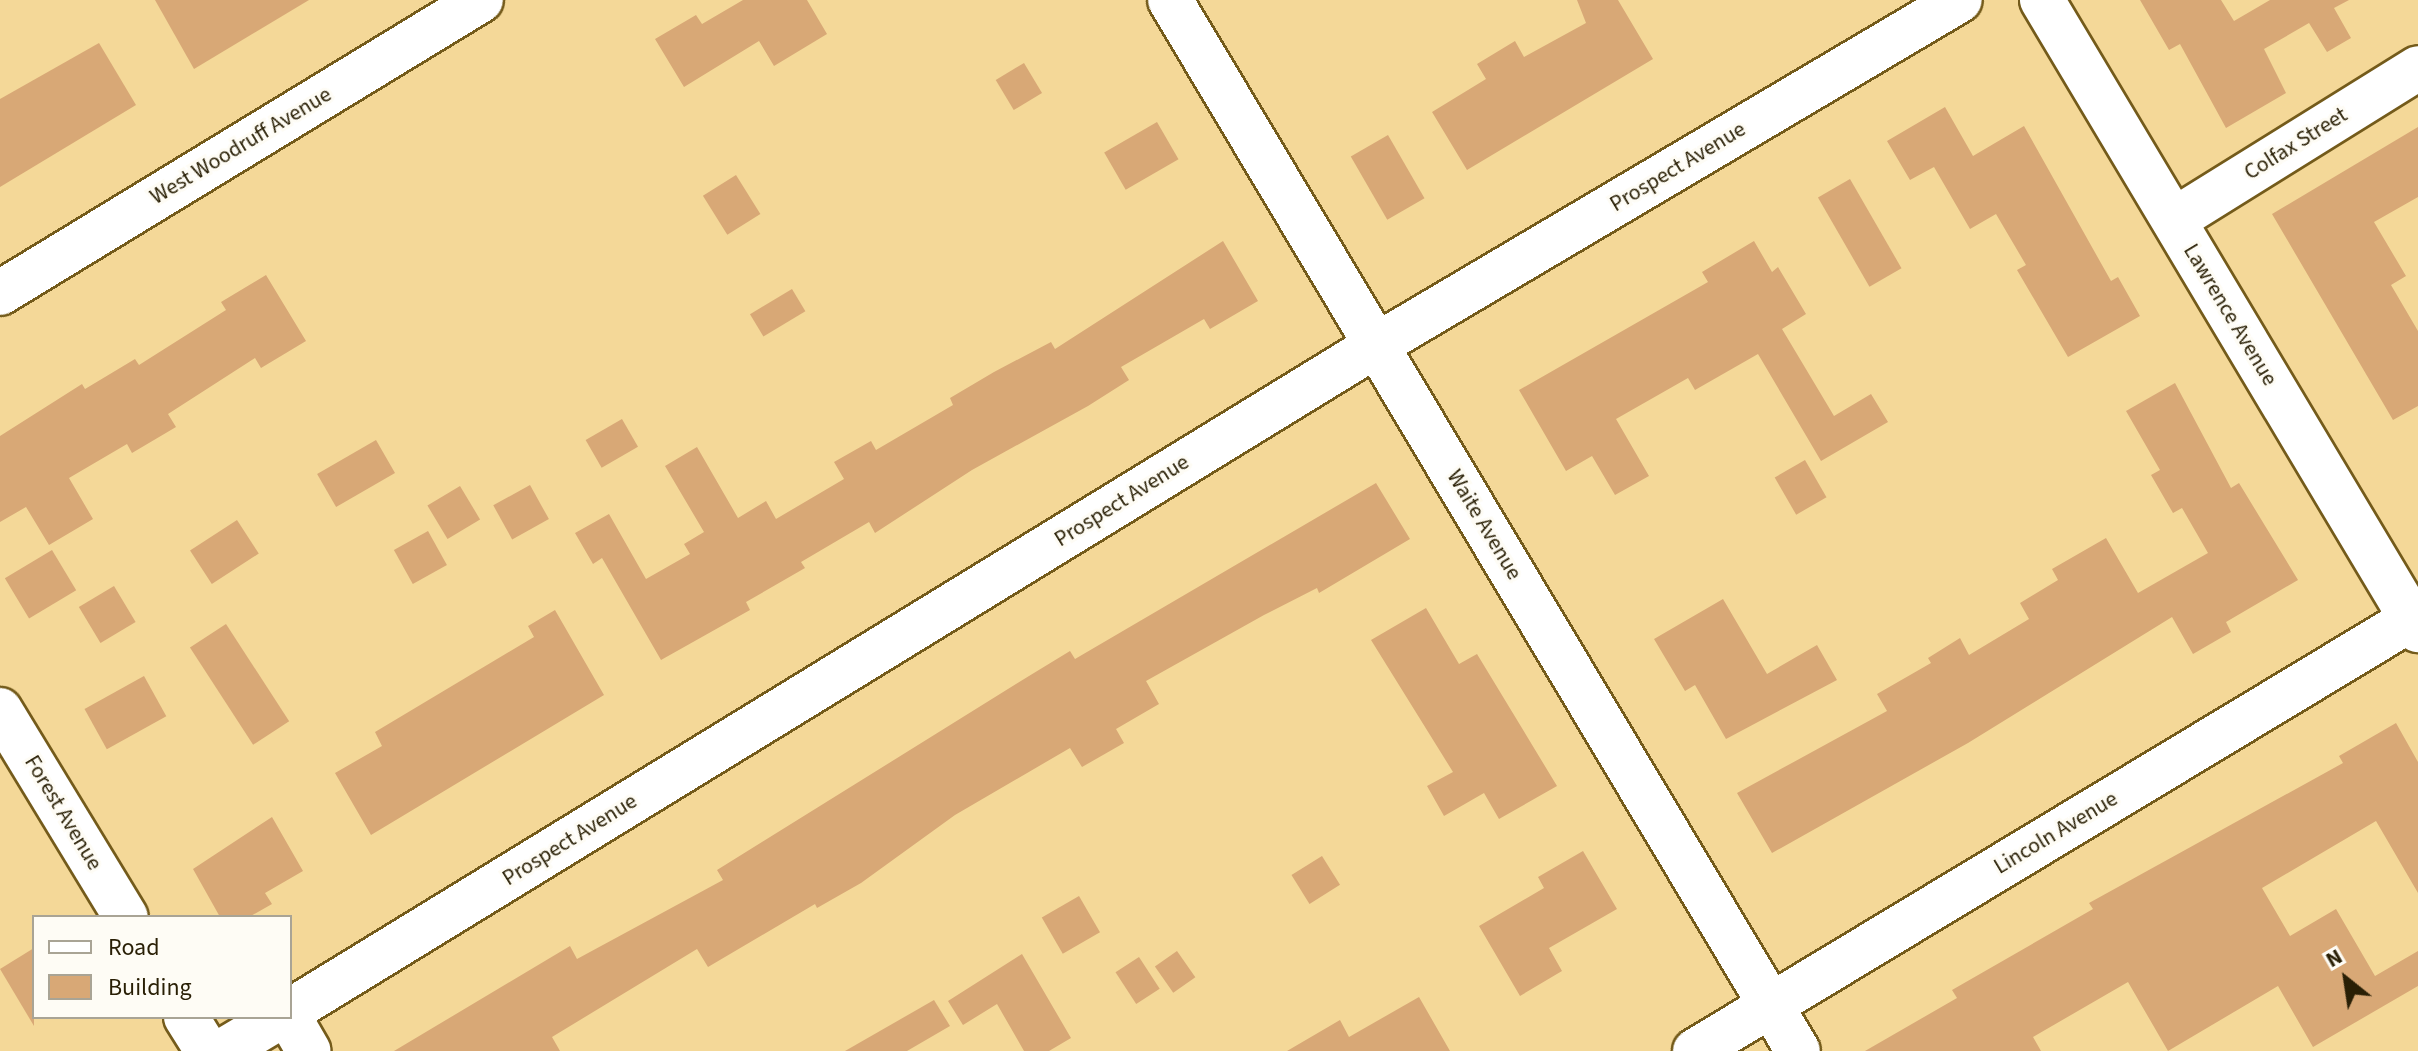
<!DOCTYPE html>
<html>
<head>
<meta charset="utf-8">
<style>
  body { margin:0 }
  #map { position:relative; width:2418px; height:1051px; overflow:hidden; background:#f4d898; font-family:"Source Sans 3",sans-serif }
  div>[style] { position:absolute }
  [style*='--x'] { left:calc(var(--x)*1px); top:calc(var(--y)*1px); width:calc(var(--w)*1px); rotate:calc(var(--a)*1deg) }
  .building>* { inset:0; background:#d8a876; transform-origin:0 0 }
  .roads { filter:drop-shadow(2px 0 #745b1b) drop-shadow(-2px 0 #745b1b) drop-shadow(0 2px #745b1b) drop-shadow(0 -2px #745b1b) }
  .minor>* { height:44px; margin:-22px; padding:0 22px; transform-origin:22px; border-radius:22px; background:#fff }
  span { translate:-50% -50%; white-space:nowrap; text-align:center; line-height:1.15; -webkit-text-stroke:6px #fefcf5; paint-order:stroke }
  .street-label { font-size:22px; color:#291f05 }
  .legend { position:absolute; left:32px; top:915px; width:260px; height:104px; box-sizing:border-box; background:#fefcf5; border:2px solid #a9a495; margin:0; padding:10px 14px; list-style:none; font-size:24px; color:#291f05 }
  .legend li { display:flex; align-items:center; gap:16px; height:40px }
  .legend b { width:40px; border:2px solid #a9a495 }
  .north { position:absolute; left:2306px; top:939px; width:80px; height:80px; -webkit-text-stroke:6px #fefcf5; paint-order:stroke; rotate:330deg; font-size:22px; font-weight:700; line-height:32px; text-align:center; color:#291f05 }
  .north::after { content:''; display:block; margin:auto; width:28px; height:36px; background:#291f05; clip-path:polygon(50% 0,100% 100%,50% 72%,0 100%) }
</style>
</head>
<body>
<div id="map">
  <div class="building">
    <div style="clip-path:polygon(155px 0,309px 0,194px 69px)"></div>
    <div style="clip-path:polygon(743px 0,807px 0,827px 34px,774px 66px,759px 41px,684px 87px,655px 39px,696px 15px,702px 24px)"></div>
    <div style="clip-path:polygon(1577px 0,1618px 0,1653px 59px,1467px 170px,1432px 112px,1486px 79px,1477px 64px,1515px 41px,1524px 57px,1586px 23px)"></div>
    <div style="clip-path:polygon(2140px 0,2221px 0,2234px 21px,2270px 0,2349px 0,2334px 8px,2351px 38px,2327px 52px,2309px 23px,2264px 49px,2286px 93px,2226px 128px,2180px 44px,2169px 50px)"></div>
    <div style="clip-path:polygon(99px 43px,136px 105px,0 187px,0 99px)"></div>
    <div style="left:1024px;top:63px;width:35px;height:33px;rotate:59deg"></div>
    <div style="clip-path:polygon(1945px 107px,1973px 156px,2024px 126px,2111px 281px,2118px 277px,2140px 316px,2068px 357px,2017px 270px,2026px 265px,1996px 214px,1970px 229px,1934px 167px,1910px 180px,1887px 141px)"></div>
    <div style="left:1157px;top:122px;width:43px;height:61px;rotate:60deg"></div>
    <div style="clip-path:polygon(2418px 127px,2418px 197px,2374px 222px,2406px 276px,2391px 285px,2418px 331px,2418px 406px,2393px 420px,2272px 214px)"></div>
    <div style="left:1388px;top:135px;width:73px;height:43px;rotate:60deg"></div>
    <div style="left:736px;top:175px;width:46px;height:39px;rotate:58deg"></div>
    <div style="left:1850px;top:179px;width:103px;height:37px;rotate:60deg"></div>
    <div style="clip-path:polygon(1223px 241px,1258px 301px,1210px 329px,1204px 319px,1121px 367px,1129px 380px,1088px 406px,972px 470px,875px 533px,869px 522px,801px 562px,805px 568px,746px 602px,750px 610px,661px 660px,602px 558px,593px 564px,575px 533px,609px 514px,646px 579px,690px 554px,684px 544px,704px 532px,665px 466px,697px 447px,738px 518px,766px 501px,776px 519px,844px 479px,834px 462px,871px 441px,876px 450px,953px 405px,950px 398px,994px 372px,1051px 342px,1055px 349px)"></div>
    <div style="clip-path:polygon(1754px 241px,1772px 272px,1778px 267px,1806px 314px,1782px 329px,1834px 416px,1871px 394px,1888px 422px,1821px 461px,1758px 354px,1695px 390px,1688px 378px,1616px 419px,1649px 476px,1615px 495px,1592px 456px,1566px 471px,1519px 390px,1708px 282px,1702px 272px)"></div>
    <div style="clip-path:polygon(266px 275px,306px 341px,261px 368px,255px 358px,168px 414px,176px 427px,132px 453px,127px 444px,69px 478px,93px 519px,49px 545px,26px 507px,0 522px,0 436px,82px 384px,85px 389px,135px 359px,139px 365px,226px 310px,221px 302px)"></div>
    <div style="left:792px;top:289px;width:26px;height:49px;rotate:59deg"></div>
    <div style="clip-path:polygon(2175px 383px,2231px 488px,2239px 483px,2298px 580px,2226px 622px,2231px 632px,2193px 654px,2172px 617px,1968px 743px,1772px 853px,1737px 793px,1887px 711px,1877px 694px,1931px 663px,1928px 658px,1960px 638px,1969px 655px,2029px 619px,2020px 603px,2058px 580px,2052px 569px,2106px 538px,2138px 593px,2208px 553px,2182px 508px,2173px 513px,2151px 475px,2160px 470px,2126px 411px)"></div>
    <div style="left:622px;top:419px;width:32px;height:42px;rotate:60deg"></div>
    <div style="left:376px;top:440px;width:38px;height:68px;rotate:60deg"></div>
    <div style="left:1805px;top:460px;width:43px;height:35px;rotate:60deg"></div>
    <div style="clip-path:polygon(1376px 483px,1410px 539px,1319px 593px,1317px 588px,1264px 615px,1146px 681px,1159px 704px,1116px 729px,1124px 743px,1082px 767px,1070px 748px,955px 815px,861px 883px,817px 908px,815px 904px,708px 967px,697px 949px,552px 1037px,560px 1051px,394px 1051px,570px 946px,577px 959px,723px 880px,717px 870px,1029px 676px,1070px 651px,1075px 659px)"></div>
    <div style="left:530px;top:485px;width:39px;height:42px;rotate:61deg"></div>
    <div style="left:460px;top:486px;width:39px;height:38px;rotate:59deg"></div>
    <div style="left:237px;top:520px;width:40px;height:56px;rotate:57deg"></div>
    <div style="left:428px;top:531px;width:39px;height:39px;rotate:61deg"></div>
    <div style="left:52px;top:550px;width:47px;height:55px;rotate:59deg"></div>
    <div style="left:114px;top:586px;width:42px;height:41px;rotate:59deg"></div>
    <div style="clip-path:polygon(1723px 599px,1767px 674px,1817px 645px,1837px 680px,1726px 739px,1695px 685px,1685px 691px,1654px 639px)"></div>
    <div style="clip-path:polygon(1426px 608px,1459px 664px,1477px 654px,1557px 786px,1499px 819px,1484px 793px,1444px 816px,1427px 786px,1453px 772px,1371px 640px)"></div>
    <div style="clip-path:polygon(555px 610px,604px 695px,371px 835px,335px 773px,382px 746px,375px 732px,534px 637px,528px 626px)"></div>
    <div style="left:226px;top:624px;width:116px;height:43px;rotate:57deg"></div>
    <div style="left:144px;top:676px;width:46px;height:68px;rotate:61deg"></div>
    <div style="clip-path:polygon(2396px 723px,2418px 762px,2418px 893px,2376px 821px,2262px 888px,2290px 936px,2336px 909px,2375px 976px,2418px 951px,2418px 986px,2313px 1047px,2278px 986px,2168px 1051px,2128px 982px,2033px 1037px,2041px 1051px,1865px 1051px,1957px 998px,1952px 990px,2093px 909px,2089px 903px,2343px 763px,2339px 756px)"></div>
    <div style="clip-path:polygon(272px 817px,303px 871px,265px 893px,272px 904px,249px 917px,220px 917px,193px 869px)"></div>
    <div style="clip-path:polygon(1583px 851px,1617px 909px,1549px 948px,1562px 971px,1520px 996px,1479px 926px,1544px 888px,1538px 877px)"></div>
    <div style="left:1322px;top:856px;width:34px;height:36px;rotate:58deg"></div>
    <div style="left:1079px;top:896px;width:42px;height:43px;rotate:60deg"></div>
    <div style="clip-path:polygon(34px 948px,34px 1026px,0 969px)"></div>
    <div style="left:1177px;top:951px;width:32px;height:27px;rotate:55deg"></div>
    <div style="clip-path:polygon(1022px 954px,1071px 1038px,1049px 1051px,1024px 1051px,997px 1004px,963px 1025px,948px 1001px)"></div>
    <div style="left:1139px;top:957px;width:38px;height:28px;rotate:57deg"></div>
    <div style="clip-path:polygon(1419px 997px,1450px 1051px,1287px 1051px,1340px 1020px,1349px 1037px)"></div>
    <div style="clip-path:polygon(934px 1000px,950px 1026px,907px 1051px,845px 1051px)"></div>
  </div>
  <div class="roads">
    <div class="minor">
      <div style="--x:1170;--y:0;--w:1224;--a:59.14"></div>
      <div style="--x:2042;--y:0;--w:734;--a:59.17"></div>
      <div style="--x:2174;--y:220;--w:287;--a:-31.9"></div>
      <div style="--x:0;--y:293;--w:563;--a:-31.35"></div>
      <div style="--x:0;--y:710;--w:242;--a:58.7"></div>
      <div style="--x:290;--y:1011;--w:1275;--a:-31.5"></div>
      <div style="--x:1377;--y:345;--w:677;--a:-30.62"></div>
      <div style="--x:186;--y:1017;--w:40;--a:58"></div>
      <div style="--x:289;--y:1017;--w:39;--a:60"></div>
      <div style="--x:223;--y:1051;--w:66;--a:-30.8"></div>
      <div style="--x:1695;--y:1051;--w:844;--a:-31.09"></div>
    </div>
  </div>
  <div class="street-label">
    <span style="left:2296px;top:144px;rotate:-32deg">Colfax Street</span>
    <span style="left:241px;top:146px;rotate:-31deg">West Woodruff Avenue</span>
    <span style="left:1678px;top:167px;rotate:-31deg">Prospect Avenue</span>
    <span style="left:2230px;top:315px;rotate:59deg">Lawrence Avenue</span>
    <span style="left:1122px;top:501px;rotate:-32deg">Prospect Avenue</span>
    <span style="left:1484px;top:525px;rotate:59deg">Waite Avenue</span>
    <span style="left:63px;top:813px;rotate:59deg">Forest Avenue</span>
    <span style="left:2056px;top:833px;rotate:-31deg">Lincoln Avenue</span>
    <span style="left:570px;top:840px;rotate:-32deg">Prospect Avenue</span>
  </div>
  <ul class="legend">
  <li><b style="height:10px;background:#fff"></b>Road</li>
  <li><b style="height:22px;background:#d8a876"></b>Building</li>
  </ul>
  <div class="north">N</div>
</div>
</body>
</html>
